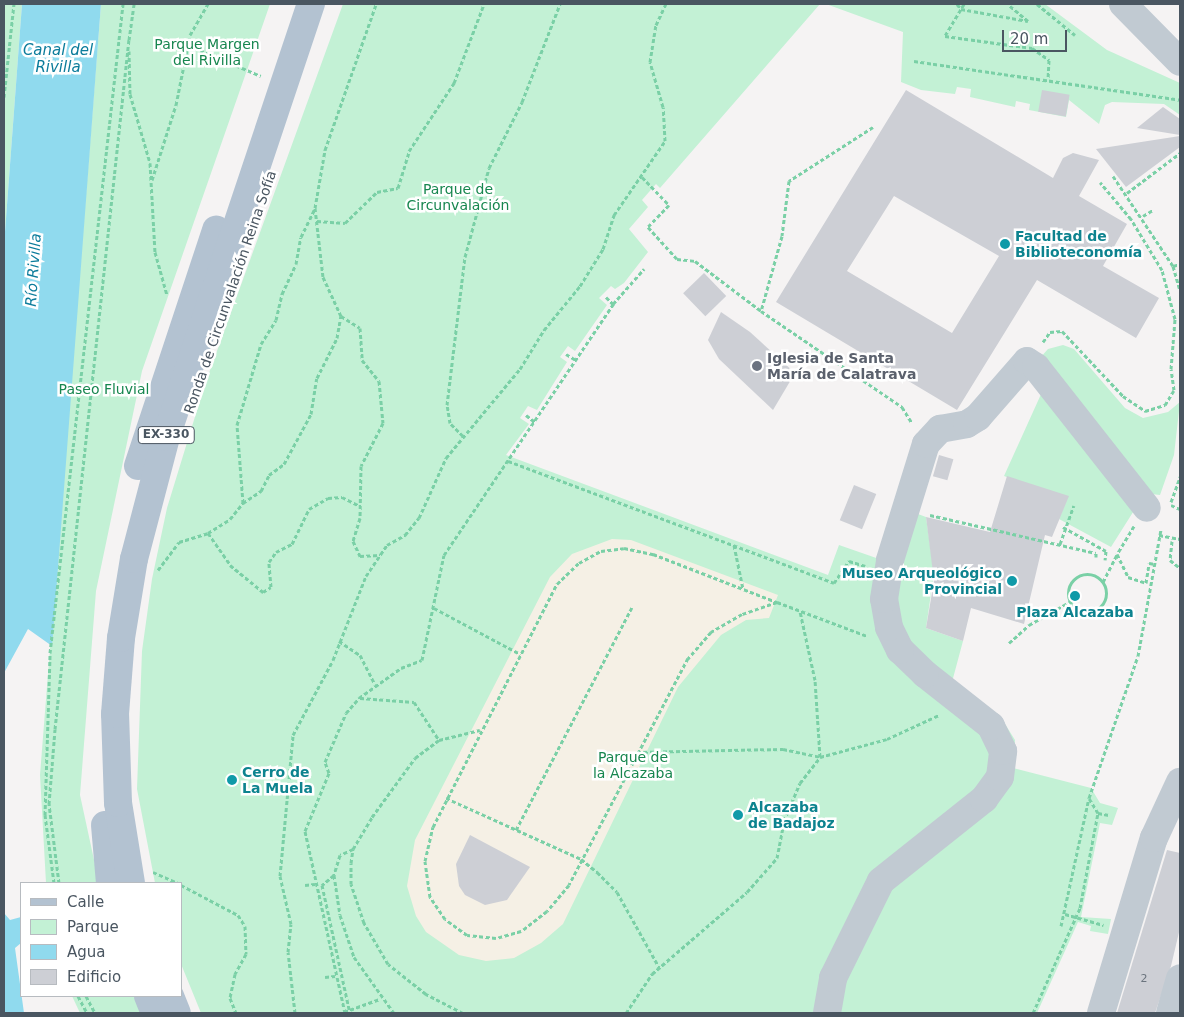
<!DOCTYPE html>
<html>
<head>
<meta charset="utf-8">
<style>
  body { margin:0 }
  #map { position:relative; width:1184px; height:1017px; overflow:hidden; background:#f5f3f3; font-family:"DejaVu Sans",sans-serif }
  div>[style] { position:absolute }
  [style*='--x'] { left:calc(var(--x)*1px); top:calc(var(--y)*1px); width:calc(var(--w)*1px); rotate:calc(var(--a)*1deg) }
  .green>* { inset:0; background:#c3f1d5 }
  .sand>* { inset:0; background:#f5f0e5 }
  .water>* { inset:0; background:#90daee }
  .building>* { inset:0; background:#cdcfd5; transform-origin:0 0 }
  .path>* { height:3px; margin-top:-1.5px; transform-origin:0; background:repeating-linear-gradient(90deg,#7ad0a6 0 4px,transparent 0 6.5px) }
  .path>.ring { margin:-1.5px; padding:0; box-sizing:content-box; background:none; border:3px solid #7ad0a6; border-radius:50% }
  .minor>* { height:28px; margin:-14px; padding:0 14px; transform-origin:14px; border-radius:14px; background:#c1cad2 }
  .major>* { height:28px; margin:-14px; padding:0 14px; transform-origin:14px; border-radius:14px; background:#b3c2d1 }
  .dots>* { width:14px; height:14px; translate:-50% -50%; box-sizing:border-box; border:2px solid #fff; border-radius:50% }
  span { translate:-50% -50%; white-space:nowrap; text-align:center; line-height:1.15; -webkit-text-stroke:5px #fff; paint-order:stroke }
  .number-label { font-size:11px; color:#6b747e }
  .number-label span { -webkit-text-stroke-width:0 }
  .shield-label span { padding:1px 4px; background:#fff; border:1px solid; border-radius:4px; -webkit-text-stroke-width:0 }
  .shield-label { font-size:12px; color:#4a5661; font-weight:700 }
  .park-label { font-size:14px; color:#17864f }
  .culture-label { font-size:14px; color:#0d838f; font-weight:700 }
  .left { translate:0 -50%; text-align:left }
  .right { translate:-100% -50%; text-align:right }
  .street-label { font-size:14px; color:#4a5661 }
  .worship-label { font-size:14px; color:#5b616d; font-weight:700 }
  .water-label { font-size:15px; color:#0c7c9b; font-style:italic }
  .frame { position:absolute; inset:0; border:5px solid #4a5661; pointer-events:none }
  .legend { position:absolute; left:20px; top:882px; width:162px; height:115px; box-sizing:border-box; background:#fff; border:1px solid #b7bbc0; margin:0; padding:6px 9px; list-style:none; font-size:15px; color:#4a5661 }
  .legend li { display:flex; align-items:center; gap:10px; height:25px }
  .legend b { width:25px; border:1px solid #b7bbc0 }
  .scale { position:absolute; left:1002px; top:30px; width:65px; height:22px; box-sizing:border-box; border:2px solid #4a5661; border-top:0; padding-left:6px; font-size:15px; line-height:18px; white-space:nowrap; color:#4a5661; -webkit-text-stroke:4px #fff; paint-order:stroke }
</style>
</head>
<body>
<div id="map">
  <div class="green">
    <div style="clip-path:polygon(4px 4px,22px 4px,4px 245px)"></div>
    <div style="clip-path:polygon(101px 4px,270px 4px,142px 371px,96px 591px,80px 795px,99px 883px,46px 883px,40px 775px)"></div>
    <div style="clip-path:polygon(343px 4px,820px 4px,660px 188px,656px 184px,642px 200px,648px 207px,629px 229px,648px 252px,624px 283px,615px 289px,611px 286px,599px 298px,607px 305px,575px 351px,568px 346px,560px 357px,567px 362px,537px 410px,528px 406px,520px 418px,529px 424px,506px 455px,828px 575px,839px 545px,882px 560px,899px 507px,926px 517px,934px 573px,926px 628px,963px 641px,952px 682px,1000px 716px,1015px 740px,1013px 768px,1091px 788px,1100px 803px,1118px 808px,1112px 825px,1100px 823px,1081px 917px,1111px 919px,1108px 934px,1090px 931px,1091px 926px,1078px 922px,1037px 1013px,201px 1013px,181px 964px,181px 883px,155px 883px,137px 789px,142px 651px,152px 579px,167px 508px,205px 384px)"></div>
    <div style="clip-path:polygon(826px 4px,1045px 4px,1107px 50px,1180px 83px,1180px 115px,1164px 104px,1112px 102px,1105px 105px,1099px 124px,1069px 100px,1066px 117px,1029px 110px,1030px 104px,1016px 101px,1015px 107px,970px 97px,971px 89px,957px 87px,955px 94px,921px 90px,901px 82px,903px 32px)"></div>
    <div style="clip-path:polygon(1063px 345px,1074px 349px,1125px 408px,1143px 418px,1168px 412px,1180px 402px,1174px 455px,1160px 495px,1151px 494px,1039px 359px,1048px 349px)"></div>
    <div style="clip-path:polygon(1042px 392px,1135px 509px,1111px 547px,1059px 519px,1067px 499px,1004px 476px)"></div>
    <div style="clip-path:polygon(72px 996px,138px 996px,146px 1013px,80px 1013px)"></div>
  </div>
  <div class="sand">
    <div style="clip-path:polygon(612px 539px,631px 540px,778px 595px,769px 618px,746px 620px,721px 635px,678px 687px,563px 924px,541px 943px,514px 958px,486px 961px,459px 955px,426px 932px,416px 916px,407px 886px,415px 840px,550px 577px,572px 554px)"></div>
  </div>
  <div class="water">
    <div style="clip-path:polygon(22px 4px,101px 4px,52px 646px,28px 629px,4px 673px,4px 245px)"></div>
    <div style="clip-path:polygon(4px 913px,10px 920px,21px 917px,21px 943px,15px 948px,24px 1013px,4px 1013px)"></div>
  </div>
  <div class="building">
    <div style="clip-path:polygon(evenodd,906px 90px,1053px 178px,1063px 158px,1073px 153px,1099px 160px,1079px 196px,1127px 224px,1103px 266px,1159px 298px,1136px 338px,1037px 280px,957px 410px,776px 302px,906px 90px,894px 196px,999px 256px,952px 333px,847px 271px,894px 196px)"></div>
    <div style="left:1042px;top:90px;width:28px;height:22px;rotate:10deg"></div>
    <div style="clip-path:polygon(1163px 107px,1180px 119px,1180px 135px,1137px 128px)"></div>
    <div style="clip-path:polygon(1180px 136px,1180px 147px,1126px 187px,1096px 149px)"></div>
    <div style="left:704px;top:273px;width:32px;height:29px;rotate:46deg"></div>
    <div style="clip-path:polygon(721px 312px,750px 332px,795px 373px,773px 410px,719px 359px,708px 340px)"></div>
    <div style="left:939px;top:455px;width:15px;height:22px;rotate:16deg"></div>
    <div style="clip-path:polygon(1007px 476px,1069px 496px,1052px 537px,1045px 535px,1024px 624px,971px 608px,963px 641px,926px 628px,934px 581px,926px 517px,990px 532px)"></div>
    <div style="left:854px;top:485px;width:24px;height:38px;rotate:22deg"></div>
    <div style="clip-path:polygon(470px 835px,530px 867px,507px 900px,485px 905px,465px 895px,459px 886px,456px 864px)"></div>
    <div style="clip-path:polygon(1167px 850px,1180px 853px,1180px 928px,1171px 966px,1155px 1013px,1117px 1013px)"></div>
  </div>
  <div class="path">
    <div style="--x:957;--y:4;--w:6;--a:51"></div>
    <div style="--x:961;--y:9;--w:68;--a:10.2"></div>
    <div style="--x:1028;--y:21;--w:26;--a:-140"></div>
    <div style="--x:964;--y:4;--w:37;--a:121"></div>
    <div style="--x:945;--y:36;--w:88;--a:7.9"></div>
    <div style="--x:1032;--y:48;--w:21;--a:35"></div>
    <div style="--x:1049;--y:60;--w:18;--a:93"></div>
    <div style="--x:1037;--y:4;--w:49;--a:39.2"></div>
    <div style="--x:129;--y:40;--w:36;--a:-82"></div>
    <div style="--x:188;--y:45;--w:79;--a:23"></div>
    <div style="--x:129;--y:51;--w:43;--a:88.7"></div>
    <div style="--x:130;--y:94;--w:72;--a:73.8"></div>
    <div style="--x:150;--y:163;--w:89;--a:86.8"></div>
    <div style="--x:155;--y:252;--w:45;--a:74.4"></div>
    <div style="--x:914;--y:61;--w:269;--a:8.3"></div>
    <div style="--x:4;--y:97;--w:94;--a:-83.9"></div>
    <div style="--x:873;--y:127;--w:100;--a:147.3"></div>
    <div style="--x:789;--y:181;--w:55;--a:97.3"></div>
    <div style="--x:782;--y:236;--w:78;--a:105.6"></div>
    <div style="--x:761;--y:311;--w:171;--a:34.2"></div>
    <div style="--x:902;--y:407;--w:19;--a:58"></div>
    <div style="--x:1113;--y:176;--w:108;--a:56.3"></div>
    <div style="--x:1173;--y:266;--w:26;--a:74"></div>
    <div style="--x:642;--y:177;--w:39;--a:46"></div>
    <div style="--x:669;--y:205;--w:30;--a:134"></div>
    <div style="--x:648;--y:227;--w:43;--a:47.8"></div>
    <div style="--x:677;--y:259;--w:18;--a:6"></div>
    <div style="--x:695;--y:261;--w:83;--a:37.1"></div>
    <div style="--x:152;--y:180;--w:79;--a:-72.3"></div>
    <div style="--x:176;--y:105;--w:71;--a:-78.7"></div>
    <div style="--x:190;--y:35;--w:36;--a:-60"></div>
    <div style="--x:1127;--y:193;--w:66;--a:-37"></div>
    <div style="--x:315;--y:208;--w:69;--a:83.4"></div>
    <div style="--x:323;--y:277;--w:43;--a:65.2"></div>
    <div style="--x:341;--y:316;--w:22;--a:32"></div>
    <div style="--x:360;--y:328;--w:32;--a:86"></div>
    <div style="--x:362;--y:360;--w:27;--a:51"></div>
    <div style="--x:379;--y:381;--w:42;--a:84.6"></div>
    <div style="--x:383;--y:423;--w:48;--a:117.1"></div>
    <div style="--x:361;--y:466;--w:52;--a:91.1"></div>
    <div style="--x:360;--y:518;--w:24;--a:107"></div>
    <div style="--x:353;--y:541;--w:17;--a:65"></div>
    <div style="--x:360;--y:556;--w:20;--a:-3"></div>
    <div style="--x:1143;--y:216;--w:12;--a:-31"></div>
    <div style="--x:317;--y:221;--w:28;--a:4"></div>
    <div style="--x:345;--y:223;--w:45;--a:-44.1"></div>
    <div style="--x:377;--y:192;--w:21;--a:-11"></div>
    <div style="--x:398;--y:188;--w:39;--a:-73"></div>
    <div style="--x:409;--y:151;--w:82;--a:-56.5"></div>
    <div style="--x:454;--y:83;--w:85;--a:-69.2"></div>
    <div style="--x:1173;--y:266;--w:7;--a:-16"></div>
    <div style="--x:606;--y:297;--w:10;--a:45"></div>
    <div style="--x:1043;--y:342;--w:12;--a:-55"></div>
    <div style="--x:1050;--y:332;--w:12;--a:-5"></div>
    <div style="--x:1062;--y:331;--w:89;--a:46.8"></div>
    <div style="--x:1123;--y:396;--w:27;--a:34"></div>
    <div style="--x:1145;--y:411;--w:21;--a:-17"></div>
    <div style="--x:1165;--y:405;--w:17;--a:-59"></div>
    <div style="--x:1174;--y:390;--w:21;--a:-98"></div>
    <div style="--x:1171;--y:369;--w:50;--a:-85.4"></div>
    <div style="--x:1175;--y:319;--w:51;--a:-104.9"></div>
    <div style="--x:1162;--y:270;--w:60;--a:-121.3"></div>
    <div style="--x:1131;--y:219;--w:48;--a:-130"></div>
    <div style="--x:566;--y:354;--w:12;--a:31"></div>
    <div style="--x:526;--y:415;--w:11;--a:38"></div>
    <div style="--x:463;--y:436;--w:18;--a:-135"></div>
    <div style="--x:450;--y:423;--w:18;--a:-99"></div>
    <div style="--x:447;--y:405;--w:149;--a:-83.1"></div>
    <div style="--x:465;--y:257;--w:92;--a:-74.9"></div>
    <div style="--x:489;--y:168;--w:74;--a:-63.4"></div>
    <div style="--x:522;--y:102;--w:105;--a:-68.8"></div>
    <div style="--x:508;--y:461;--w:348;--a:20.5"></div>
    <div style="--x:834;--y:583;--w:27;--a:-56"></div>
    <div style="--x:849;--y:561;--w:17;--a:17"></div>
    <div style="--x:1171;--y:502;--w:27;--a:-70"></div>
    <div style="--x:243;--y:503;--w:22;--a:-34"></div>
    <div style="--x:261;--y:491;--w:18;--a:-63"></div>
    <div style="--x:269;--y:475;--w:19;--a:-36"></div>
    <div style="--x:284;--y:464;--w:57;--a:-61.6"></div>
    <div style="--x:311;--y:414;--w:36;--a:-81"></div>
    <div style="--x:317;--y:378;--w:45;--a:-63.4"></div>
    <div style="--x:337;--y:338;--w:22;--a:-80"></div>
    <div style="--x:1171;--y:505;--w:10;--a:24"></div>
    <div style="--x:930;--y:515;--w:170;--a:12.9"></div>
    <div style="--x:1096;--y:553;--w:4;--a:90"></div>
    <div style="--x:1134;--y:526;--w:33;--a:121"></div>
    <div style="--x:1117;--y:554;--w:25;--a:64"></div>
    <div style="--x:1128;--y:577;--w:19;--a:18"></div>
    <div style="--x:1146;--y:583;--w:20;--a:-81"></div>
    <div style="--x:1149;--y:563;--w:6;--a:9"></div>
    <div style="--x:1063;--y:527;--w:49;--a:29.2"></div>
    <div style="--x:1106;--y:551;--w:9;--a:96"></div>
    <div style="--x:208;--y:533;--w:39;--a:55"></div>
    <div style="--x:230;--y:565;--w:43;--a:39.3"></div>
    <div style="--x:263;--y:592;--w:9;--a:-32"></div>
    <div style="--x:271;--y:587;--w:25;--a:-95"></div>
    <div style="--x:269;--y:562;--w:12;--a:-55"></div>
    <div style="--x:276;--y:552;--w:18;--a:-27"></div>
    <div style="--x:292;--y:544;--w:39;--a:-64"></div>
    <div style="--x:309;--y:509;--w:22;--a:-30"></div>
    <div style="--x:328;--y:498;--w:14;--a:-4"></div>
    <div style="--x:342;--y:497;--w:18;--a:27"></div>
    <div style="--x:1159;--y:535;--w:21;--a:11"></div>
    <div style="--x:1172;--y:541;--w:19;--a:96"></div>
    <div style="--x:1170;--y:560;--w:13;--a:39"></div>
    <div style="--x:1060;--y:544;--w:41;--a:-70.3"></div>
    <div style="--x:734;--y:545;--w:45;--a:78.4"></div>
    <div style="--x:624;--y:548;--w:30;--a:12"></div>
    <div style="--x:653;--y:554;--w:133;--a:21.2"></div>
    <div style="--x:777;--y:602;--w:37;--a:161"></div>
    <div style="--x:742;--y:614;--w:36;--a:150"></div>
    <div style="--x:711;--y:632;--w:35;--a:131"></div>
    <div style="--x:688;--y:658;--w:256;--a:117.7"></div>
    <div style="--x:569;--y:885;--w:34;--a:130"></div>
    <div style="--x:547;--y:911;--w:33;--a:142"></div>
    <div style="--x:521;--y:931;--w:26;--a:164"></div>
    <div style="--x:496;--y:938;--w:29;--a:-174"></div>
    <div style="--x:467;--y:935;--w:27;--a:-144"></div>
    <div style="--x:445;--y:919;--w:27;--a:-124"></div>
    <div style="--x:430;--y:897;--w:36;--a:-98"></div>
    <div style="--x:425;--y:861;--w:35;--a:-77"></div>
    <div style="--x:433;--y:827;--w:273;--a:-63"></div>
    <div style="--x:557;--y:584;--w:30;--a:-44"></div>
    <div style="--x:579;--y:563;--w:25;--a:-29"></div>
    <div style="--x:601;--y:551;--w:23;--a:-7"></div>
    <div style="--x:158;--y:570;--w:35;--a:-53"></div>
    <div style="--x:179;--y:542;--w:30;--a:-17"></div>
    <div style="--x:208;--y:533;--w:26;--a:-32"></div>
    <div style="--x:230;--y:519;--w:21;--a:-51"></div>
    <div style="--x:243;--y:503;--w:78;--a:-94.4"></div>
    <div style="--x:237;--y:425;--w:84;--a:-73.5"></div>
    <div style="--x:261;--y:344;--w:28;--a:-58"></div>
    <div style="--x:276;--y:320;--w:27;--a:-77"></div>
    <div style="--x:282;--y:294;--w:33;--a:-65"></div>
    <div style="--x:296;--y:264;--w:27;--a:-80"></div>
    <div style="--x:301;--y:237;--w:32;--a:-64"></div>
    <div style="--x:315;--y:208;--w:59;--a:-80.2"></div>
    <div style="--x:325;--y:150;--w:155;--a:-70.7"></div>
    <div class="ring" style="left:1068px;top:574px;width:35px;height:35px"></div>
    <div style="--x:1103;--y:582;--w:31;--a:-63"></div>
    <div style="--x:777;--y:602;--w:96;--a:20.7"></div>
    <div style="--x:434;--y:608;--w:98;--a:28.1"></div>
    <div style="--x:339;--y:641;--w:25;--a:34"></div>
    <div style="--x:360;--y:655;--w:33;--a:63"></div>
    <div style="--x:1009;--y:643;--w:27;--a:-42"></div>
    <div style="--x:1029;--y:625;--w:48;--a:-29.7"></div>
    <div style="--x:360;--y:698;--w:54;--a:4.2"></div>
    <div style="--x:414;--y:702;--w:45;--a:56.7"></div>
    <div style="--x:637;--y:752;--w:146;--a:-1.2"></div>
    <div style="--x:783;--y:749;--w:38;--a:12"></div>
    <div style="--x:820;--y:757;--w:69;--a:-15"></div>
    <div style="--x:887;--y:739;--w:57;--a:-24.8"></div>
    <div style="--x:446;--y:798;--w:148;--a:24.3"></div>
    <div style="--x:581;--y:859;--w:21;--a:39"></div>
    <div style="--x:597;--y:872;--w:28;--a:45"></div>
    <div style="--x:617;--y:892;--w:86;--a:60.8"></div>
    <div style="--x:1098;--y:813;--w:11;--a:10"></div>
    <div style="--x:516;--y:830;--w:251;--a:-62.5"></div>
    <div style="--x:353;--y:849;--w:14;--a:155"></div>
    <div style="--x:340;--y:855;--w:21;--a:107"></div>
    <div style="--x:334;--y:875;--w:40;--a:81.5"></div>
    <div style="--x:340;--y:915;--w:44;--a:71.6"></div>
    <div style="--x:354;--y:957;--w:69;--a:54.5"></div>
    <div style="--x:153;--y:872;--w:27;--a:24"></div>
    <div style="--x:334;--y:875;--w:16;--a:140"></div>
    <div style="--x:322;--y:885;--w:131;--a:77.7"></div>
    <div style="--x:54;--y:883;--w:69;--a:-97.5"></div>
    <div style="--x:45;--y:815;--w:162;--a:-88.2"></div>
    <div style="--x:50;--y:653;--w:653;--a:-83.58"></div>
    <div style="--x:59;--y:883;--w:80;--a:-97.2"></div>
    <div style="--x:49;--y:804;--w:75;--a:-85.4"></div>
    <div style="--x:55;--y:729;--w:694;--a:-83.88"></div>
    <div style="--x:181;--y:885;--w:64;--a:27.8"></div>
    <div style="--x:238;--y:915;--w:13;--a:58"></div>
    <div style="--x:245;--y:926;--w:28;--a:88"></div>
    <div style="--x:246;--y:954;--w:23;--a:119"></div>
    <div style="--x:235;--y:974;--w:25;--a:102"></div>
    <div style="--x:230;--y:998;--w:16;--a:68"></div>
    <div style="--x:305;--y:885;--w:10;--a:-6"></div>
    <div style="--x:1065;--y:914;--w:40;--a:16"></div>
    <div style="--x:1061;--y:926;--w:131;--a:-77.7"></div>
    <div style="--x:325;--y:977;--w:10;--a:-6"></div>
    <div style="--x:78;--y:996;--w:19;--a:62"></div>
    <div style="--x:86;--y:996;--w:19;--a:62"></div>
    <div style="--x:344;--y:1012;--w:38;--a:-20"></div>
    <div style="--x:295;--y:1013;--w:61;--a:-96.5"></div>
    <div style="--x:288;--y:952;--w:28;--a:-84"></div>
    <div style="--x:291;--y:924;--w:49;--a:-102.9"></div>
    <div style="--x:280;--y:876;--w:142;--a:-84.7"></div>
    <div style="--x:293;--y:735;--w:85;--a:-61.9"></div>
    <div style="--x:333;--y:660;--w:90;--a:-68.6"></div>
    <div style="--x:366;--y:576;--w:37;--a:-56"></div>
    <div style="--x:387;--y:545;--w:21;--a:-29"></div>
    <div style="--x:405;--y:535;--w:22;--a:-51"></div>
    <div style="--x:419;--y:518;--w:66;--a:-65.8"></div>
    <div style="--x:446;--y:458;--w:116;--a:-50.3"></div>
    <div style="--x:520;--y:369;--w:46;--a:-58.4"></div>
    <div style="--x:544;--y:330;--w:57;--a:-50.7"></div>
    <div style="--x:580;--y:286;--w:44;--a:-58.1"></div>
    <div style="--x:603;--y:249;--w:36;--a:-72"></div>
    <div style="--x:614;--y:215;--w:90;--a:-55.4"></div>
    <div style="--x:665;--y:141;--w:34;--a:-93"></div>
    <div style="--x:663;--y:107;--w:47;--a:-106.1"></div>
    <div style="--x:650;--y:62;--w:37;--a:-81"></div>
    <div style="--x:656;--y:25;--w:23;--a:-65"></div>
    <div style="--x:345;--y:1013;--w:186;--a:-102.4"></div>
    <div style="--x:305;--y:831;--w:63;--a:-67.5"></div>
    <div style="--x:329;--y:773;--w:12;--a:-110"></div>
    <div style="--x:325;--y:762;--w:53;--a:-66.8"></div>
    <div style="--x:346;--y:713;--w:20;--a:-49"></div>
    <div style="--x:359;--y:698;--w:52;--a:-35.5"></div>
    <div style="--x:401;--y:668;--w:22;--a:-21"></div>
    <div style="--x:422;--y:660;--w:107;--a:-78.2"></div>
    <div style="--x:444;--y:555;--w:303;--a:-56"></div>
    <div style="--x:613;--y:304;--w:47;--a:-48.5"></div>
    <div style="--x:463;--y:1013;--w:42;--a:-152.8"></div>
    <div style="--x:426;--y:994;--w:48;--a:-141.7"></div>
    <div style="--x:388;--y:964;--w:48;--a:-120.3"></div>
    <div style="--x:364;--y:923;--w:41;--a:-108.4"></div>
    <div style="--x:351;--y:884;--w:21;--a:-90"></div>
    <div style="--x:351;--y:863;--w:14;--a:-82"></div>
    <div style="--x:353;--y:849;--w:37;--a:-59"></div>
    <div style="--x:372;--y:817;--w:73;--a:-53.9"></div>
    <div style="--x:415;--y:758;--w:30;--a:-37"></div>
    <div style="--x:439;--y:740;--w:42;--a:-13.7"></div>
    <div style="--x:626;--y:1013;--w:47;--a:-56.3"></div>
    <div style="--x:652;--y:974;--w:125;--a:-40.8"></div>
    <div style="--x:747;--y:892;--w:45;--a:-48.6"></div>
    <div style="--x:777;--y:858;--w:38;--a:-79"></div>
    <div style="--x:784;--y:821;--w:41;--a:-67.2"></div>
    <div style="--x:800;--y:783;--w:33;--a:-52"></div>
    <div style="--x:820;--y:757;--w:77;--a:-93.7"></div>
    <div style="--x:815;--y:680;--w:71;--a:-102.3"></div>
    <div style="--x:1033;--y:1013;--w:115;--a:-65.9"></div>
    <div style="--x:1080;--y:908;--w:97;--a:-79.3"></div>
    <div style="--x:1098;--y:813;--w:17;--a:-121"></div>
    <div style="--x:1089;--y:798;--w:150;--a:-71"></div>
    <div style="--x:1138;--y:656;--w:129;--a:-79.7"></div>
  </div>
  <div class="minor">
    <div style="--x:1123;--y:4;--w:81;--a:45.5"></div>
    <div style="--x:827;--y:1013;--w:36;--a:-80"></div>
    <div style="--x:833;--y:978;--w:108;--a:-63.7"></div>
    <div style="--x:881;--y:881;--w:132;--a:-38.5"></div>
    <div style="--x:984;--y:799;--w:27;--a:-54"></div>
    <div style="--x:1000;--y:777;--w:26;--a:-83"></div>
    <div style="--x:1003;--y:751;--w:28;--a:-116"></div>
    <div style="--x:991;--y:726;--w:84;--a:-141.8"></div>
    <div style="--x:925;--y:674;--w:35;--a:-136"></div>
    <div style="--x:900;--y:650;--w:25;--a:-116"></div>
    <div style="--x:889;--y:627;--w:28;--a:-100"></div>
    <div style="--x:884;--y:599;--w:39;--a:-81"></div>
    <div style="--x:890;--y:560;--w:121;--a:-72.8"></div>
    <div style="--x:926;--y:444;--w:21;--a:-47"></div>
    <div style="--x:940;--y:429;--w:27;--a:-10"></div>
    <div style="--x:967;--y:424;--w:13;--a:-32"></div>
    <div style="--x:978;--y:417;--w:74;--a:-48.8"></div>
    <div style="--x:1027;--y:361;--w:11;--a:34"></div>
    <div style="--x:1036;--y:367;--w:179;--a:51.8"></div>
    <div style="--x:1101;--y:1013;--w:183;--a:-73.2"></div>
    <div style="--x:1154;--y:838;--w:62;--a:-65.1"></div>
    <div style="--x:1170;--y:1013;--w:36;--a:-74"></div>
  </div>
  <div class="major">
    <div style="--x:138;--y:466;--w:249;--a:-71.7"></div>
    <div style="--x:105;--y:825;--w:58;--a:85.1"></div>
    <div style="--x:131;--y:883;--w:81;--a:-99.2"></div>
    <div style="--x:118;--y:803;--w:89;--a:-91.9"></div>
    <div style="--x:115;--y:714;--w:76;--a:-85.5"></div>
    <div style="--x:121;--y:638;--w:80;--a:-80.7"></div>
    <div style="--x:134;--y:559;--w:126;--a:-75.3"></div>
    <div style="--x:166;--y:437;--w:457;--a:-71.5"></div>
    <div style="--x:148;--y:996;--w:18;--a:68"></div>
    <div style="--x:170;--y:996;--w:18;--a:68"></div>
  </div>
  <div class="dots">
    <div style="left:1005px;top:244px;background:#0f9aa8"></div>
    <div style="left:757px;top:366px;background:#6b7280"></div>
    <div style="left:1012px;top:581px;background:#0f9aa8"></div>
    <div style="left:1075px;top:596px;background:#0f9aa8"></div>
    <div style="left:232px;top:780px;background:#0f9aa8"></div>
    <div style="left:738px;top:815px;background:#0f9aa8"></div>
  </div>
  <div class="number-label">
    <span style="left:1144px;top:979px">2</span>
  </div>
  <div class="shield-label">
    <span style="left:166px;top:435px">EX-330</span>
  </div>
  <div class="park-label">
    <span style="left:207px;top:52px">Parque Margen<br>del Rivilla</span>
    <span style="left:458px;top:197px">Parque de<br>Circunvalación</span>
    <span style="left:104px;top:389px">Paseo Fluvial</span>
    <span style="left:633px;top:765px">Parque de<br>la Alcazaba</span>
  </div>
  <div class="culture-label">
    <span class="left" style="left:1015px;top:244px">Facultad de<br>Biblioteconomía</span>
    <span class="right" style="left:1002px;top:581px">Museo Arqueológico<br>Provincial</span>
    <span style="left:1075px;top:612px">Plaza Alcazaba</span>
    <span class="left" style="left:242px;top:780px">Cerro de<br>La Muela</span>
    <span class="left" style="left:748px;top:815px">Alcazaba<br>de Badajoz</span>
  </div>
  <div class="street-label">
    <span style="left:230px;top:292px;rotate:-71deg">Ronda de Circunvalación Reina Sofía</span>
  </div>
  <div class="worship-label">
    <span class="left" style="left:767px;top:366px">Iglesia de Santa<br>María de Calatrava</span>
  </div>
  <div class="water-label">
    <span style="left:58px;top:59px">Canal del<br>Rivilla</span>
    <span style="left:34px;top:270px;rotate:-86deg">Río Rivilla</span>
  </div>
  <div class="frame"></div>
  <ul class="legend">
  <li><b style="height:6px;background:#b3c2d1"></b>Calle</li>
  <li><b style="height:14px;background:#c3f1d5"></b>Parque</li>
  <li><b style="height:14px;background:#90daee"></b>Agua</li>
  <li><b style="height:14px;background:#cdcfd5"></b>Edificio</li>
  </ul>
  <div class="scale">20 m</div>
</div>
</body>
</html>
